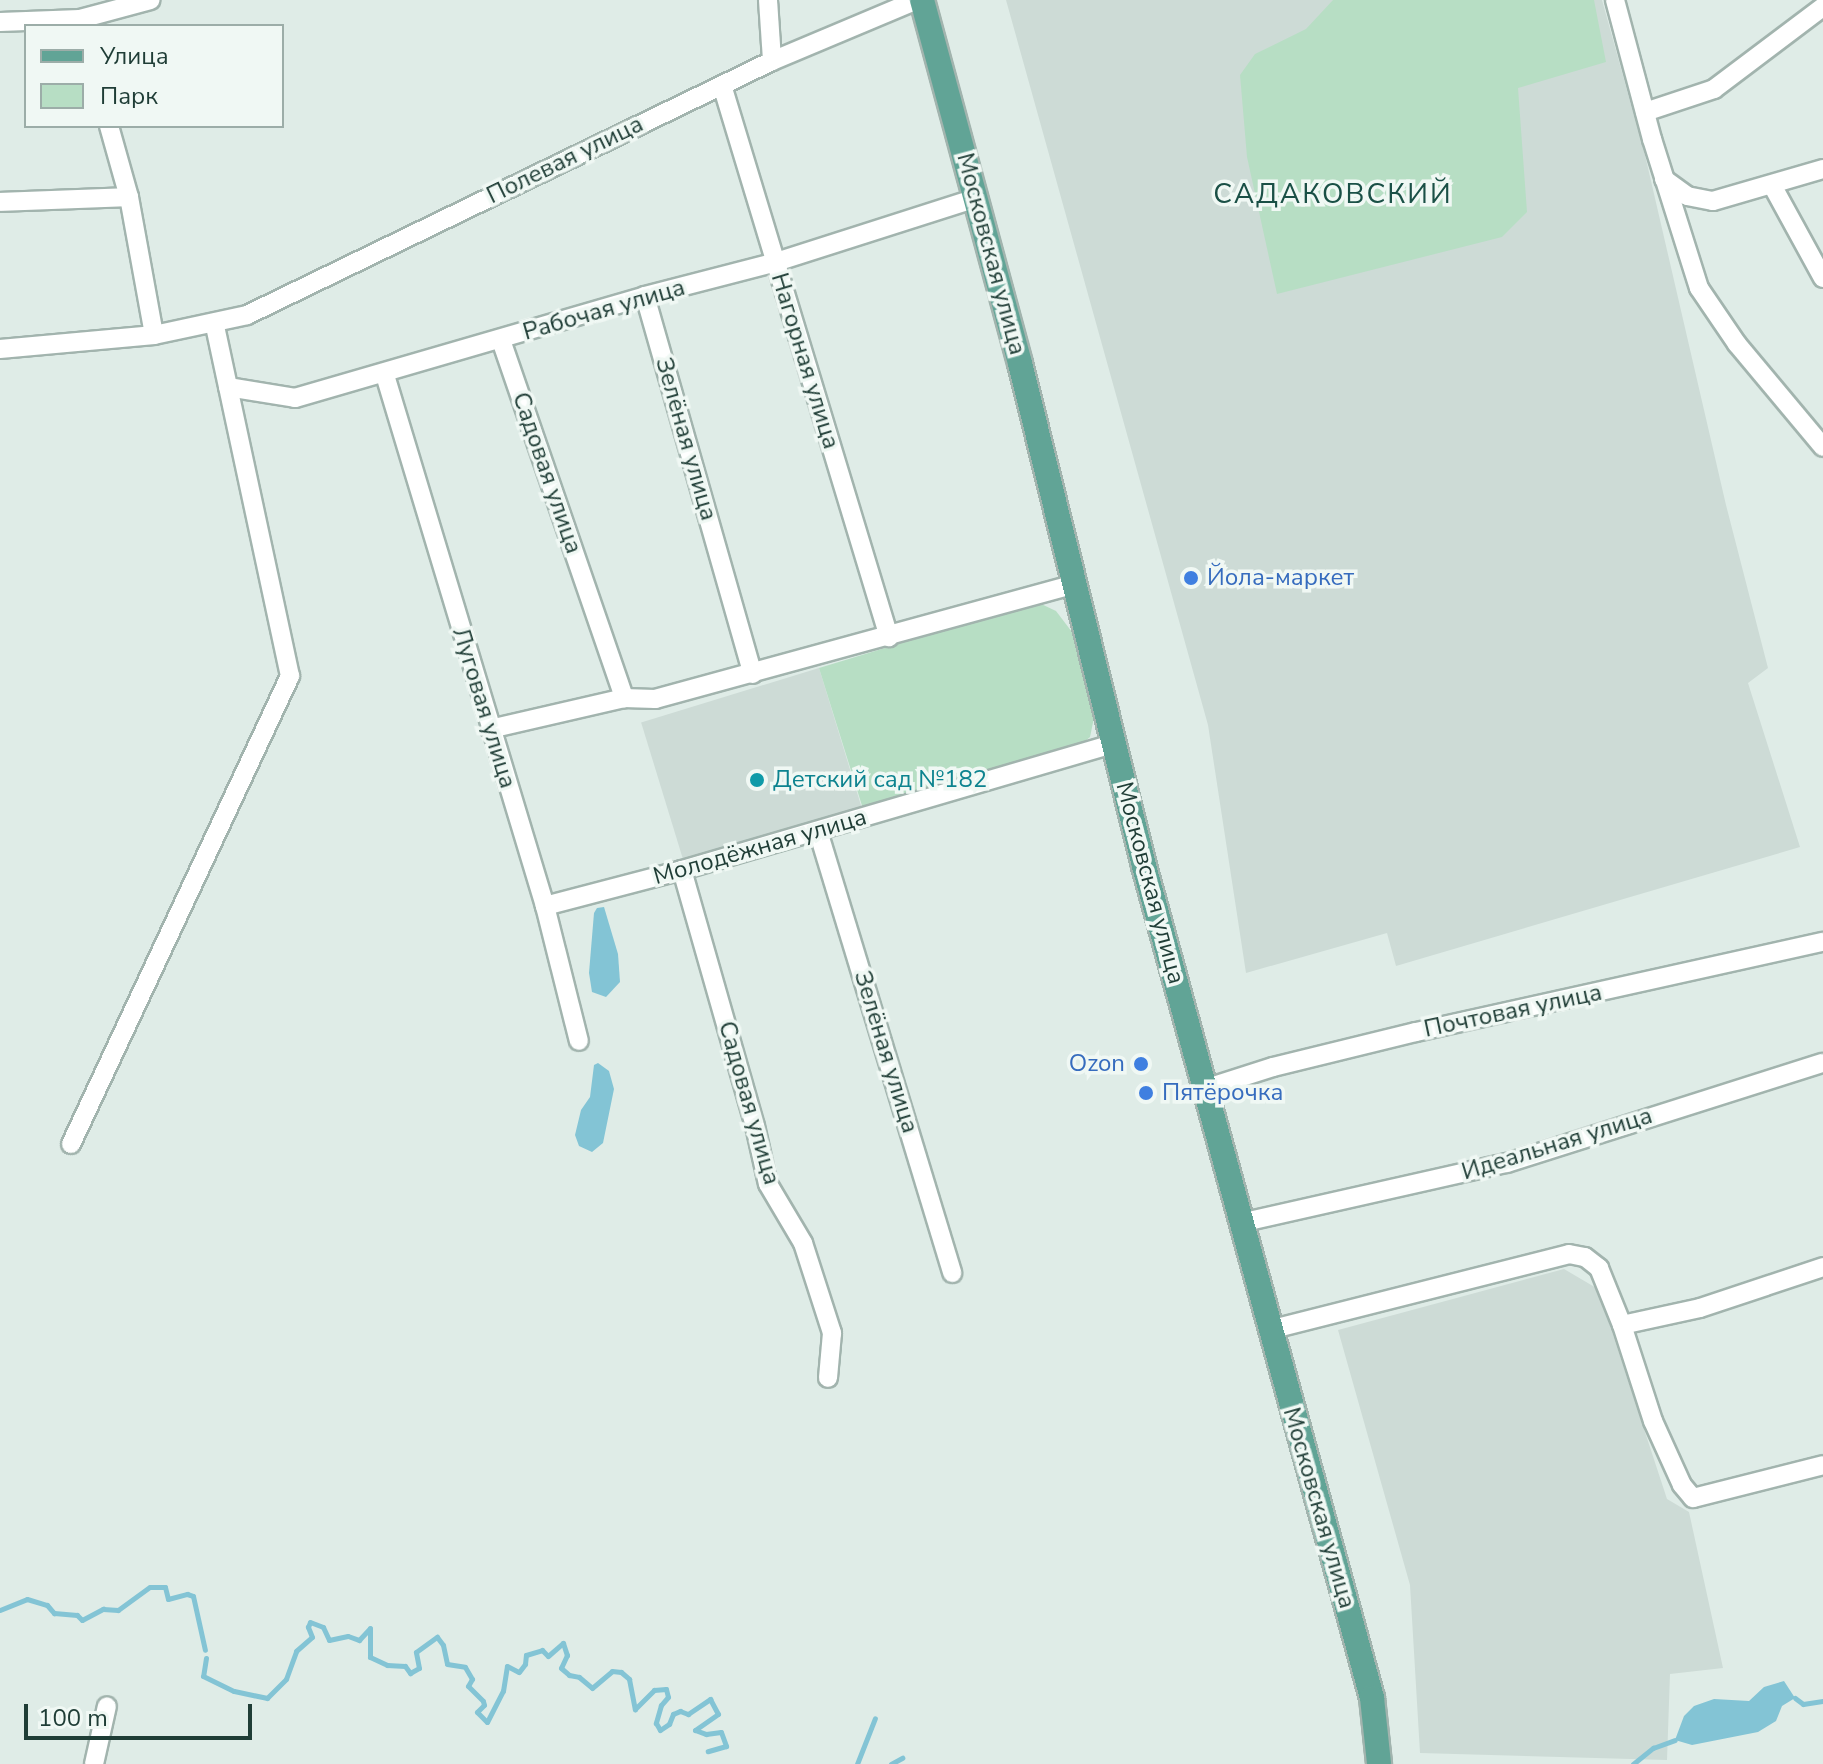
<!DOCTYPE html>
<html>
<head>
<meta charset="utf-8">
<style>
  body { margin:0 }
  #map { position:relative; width:1823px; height:1764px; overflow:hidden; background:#dfece7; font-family:"Nunito Sans",sans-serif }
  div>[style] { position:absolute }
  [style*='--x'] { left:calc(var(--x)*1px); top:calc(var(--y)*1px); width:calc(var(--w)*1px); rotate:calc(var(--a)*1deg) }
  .built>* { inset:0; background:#cddbd6; transform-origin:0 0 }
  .green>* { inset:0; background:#b7dec4 }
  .water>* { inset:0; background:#83c4d5 }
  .stream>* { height:5px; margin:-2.5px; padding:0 2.5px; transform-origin:2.5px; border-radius:2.5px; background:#83c4d5 }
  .roads { filter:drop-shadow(2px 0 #a2b4ae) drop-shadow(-2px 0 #a2b4ae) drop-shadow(0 2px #a2b4ae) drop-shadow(0 -2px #a2b4ae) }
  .minor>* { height:18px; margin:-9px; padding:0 9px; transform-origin:9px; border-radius:9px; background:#fff }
  .major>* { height:24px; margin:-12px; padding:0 12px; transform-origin:12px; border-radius:12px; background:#61a496 }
  .dots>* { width:22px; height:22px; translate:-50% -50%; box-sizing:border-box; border:4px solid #f0f8f4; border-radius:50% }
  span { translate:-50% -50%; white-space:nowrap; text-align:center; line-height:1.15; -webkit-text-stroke:7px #f0f8f4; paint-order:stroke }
  .street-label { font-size:24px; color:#1f3d36 }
  .shop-label { font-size:24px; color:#366cbe }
  .left { translate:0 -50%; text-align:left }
  .right { translate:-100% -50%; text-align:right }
  .culture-label { font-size:24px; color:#0d838f }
  .quarter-label { font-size:28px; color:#1a5046; letter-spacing:2px }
  .legend { position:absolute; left:24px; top:24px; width:260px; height:104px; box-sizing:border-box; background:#f0f8f4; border:2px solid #9cada8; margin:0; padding:10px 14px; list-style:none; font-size:24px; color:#1f3d36 }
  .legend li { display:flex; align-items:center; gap:16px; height:40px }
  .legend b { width:40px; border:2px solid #9cada8 }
  .scale { position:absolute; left:24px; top:1704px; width:228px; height:36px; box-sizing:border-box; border:4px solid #1f3d36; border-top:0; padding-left:10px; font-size:24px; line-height:28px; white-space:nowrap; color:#1f3d36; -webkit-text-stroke:6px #f0f8f4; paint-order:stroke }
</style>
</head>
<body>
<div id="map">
  <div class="built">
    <div style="clip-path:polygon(1006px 0,1602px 0,1645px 155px,1726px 505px,1768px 668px,1748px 683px,1800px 847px,1396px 966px,1387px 933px,1246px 973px,1208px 725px)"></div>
    <div style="left:819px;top:668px;width:151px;height:186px;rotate:73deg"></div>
    <div style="clip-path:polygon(1564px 1269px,1598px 1289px,1667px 1499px,1689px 1512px,1723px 1668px,1670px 1674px,1667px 1760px,1420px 1753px,1410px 1585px,1338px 1330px)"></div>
  </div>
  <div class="green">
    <div style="clip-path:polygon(1333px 0,1594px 0,1606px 62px,1518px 88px,1527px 212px,1502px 237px,1277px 294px,1247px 157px,1240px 75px,1255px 54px,1306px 29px)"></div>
    <div style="clip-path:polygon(1037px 602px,1056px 611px,1072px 632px,1095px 713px,1090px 737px,1076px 749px,864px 812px,819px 668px)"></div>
  </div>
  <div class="water">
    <div style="clip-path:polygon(604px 907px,618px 954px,620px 982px,606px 997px,592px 992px,589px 973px,594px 913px,597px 908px)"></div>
    <div style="clip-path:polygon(598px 1063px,609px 1071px,614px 1089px,603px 1143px,592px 1152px,579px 1146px,575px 1135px,581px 1110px,590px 1097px,594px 1065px)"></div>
    <div style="clip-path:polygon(1784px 1681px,1795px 1698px,1782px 1706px,1776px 1721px,1758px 1732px,1692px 1745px,1675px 1740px,1684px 1716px,1694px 1706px,1714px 1699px,1749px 1701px,1764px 1687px)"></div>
  </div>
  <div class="stream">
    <div style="--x:0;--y:1610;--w:29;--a:-22"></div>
    <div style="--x:27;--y:1599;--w:21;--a:17"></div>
    <div style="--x:47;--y:1605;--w:11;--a:49"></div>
    <div style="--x:54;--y:1613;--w:23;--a:5"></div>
    <div style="--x:77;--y:1615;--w:7;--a:45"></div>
    <div style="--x:82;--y:1620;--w:24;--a:-28"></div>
    <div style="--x:103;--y:1609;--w:15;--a:4"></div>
    <div style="--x:118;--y:1610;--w:39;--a:-36"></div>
    <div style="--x:150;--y:1587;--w:15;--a:0"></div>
    <div style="--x:165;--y:1587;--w:12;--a:76"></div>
    <div style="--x:168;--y:1599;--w:20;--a:-15"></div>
    <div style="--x:187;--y:1594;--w:6;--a:18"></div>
    <div style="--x:193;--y:1596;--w:55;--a:77.5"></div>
    <div style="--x:206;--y:1658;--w:18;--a:99"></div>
    <div style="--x:203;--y:1676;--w:34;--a:26"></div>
    <div style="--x:234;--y:1691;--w:34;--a:12"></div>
    <div style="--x:267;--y:1698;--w:27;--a:-45"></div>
    <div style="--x:286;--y:1679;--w:30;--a:-70"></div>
    <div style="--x:296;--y:1651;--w:21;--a:-41"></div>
    <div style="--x:312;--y:1637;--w:11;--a:-112"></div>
    <div style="--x:308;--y:1627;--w:5;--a:-68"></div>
    <div style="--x:310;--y:1622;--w:14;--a:21"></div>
    <div style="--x:323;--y:1627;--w:14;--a:65"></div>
    <div style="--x:329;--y:1640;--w:19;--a:-12"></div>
    <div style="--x:348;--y:1636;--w:12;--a:20"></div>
    <div style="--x:359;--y:1640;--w:16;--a:-47"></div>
    <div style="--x:370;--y:1628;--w:29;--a:90"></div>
    <div style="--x:370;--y:1657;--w:19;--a:25"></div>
    <div style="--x:387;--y:1665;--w:18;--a:3"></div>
    <div style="--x:405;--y:1666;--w:9;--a:54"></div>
    <div style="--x:410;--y:1673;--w:10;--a:-29"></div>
    <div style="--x:419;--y:1668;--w:16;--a:-101"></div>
    <div style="--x:416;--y:1652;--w:26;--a:-36"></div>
    <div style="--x:437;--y:1637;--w:10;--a:53"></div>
    <div style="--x:443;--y:1645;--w:19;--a:78"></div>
    <div style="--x:447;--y:1664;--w:18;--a:9"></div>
    <div style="--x:465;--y:1667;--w:14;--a:60"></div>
    <div style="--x:472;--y:1679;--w:8;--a:120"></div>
    <div style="--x:468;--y:1686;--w:21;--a:45"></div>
    <div style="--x:483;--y:1701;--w:4;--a:76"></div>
    <div style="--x:484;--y:1705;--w:10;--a:135"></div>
    <div style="--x:477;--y:1712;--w:14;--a:45"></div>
    <div style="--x:487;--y:1722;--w:35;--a:-63"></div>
    <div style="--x:503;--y:1691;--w:25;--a:-81"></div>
    <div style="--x:507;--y:1666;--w:13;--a:27"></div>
    <div style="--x:519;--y:1672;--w:10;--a:-53"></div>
    <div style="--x:525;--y:1664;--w:9;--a:-84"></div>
    <div style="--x:526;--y:1655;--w:17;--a:-17"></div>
    <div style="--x:542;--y:1650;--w:8;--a:45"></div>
    <div style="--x:548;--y:1656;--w:20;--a:-41"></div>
    <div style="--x:563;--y:1643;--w:13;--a:72"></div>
    <div style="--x:567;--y:1655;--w:14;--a:115"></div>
    <div style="--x:561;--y:1668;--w:11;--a:41"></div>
    <div style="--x:569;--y:1675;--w:10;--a:11"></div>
    <div style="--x:579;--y:1677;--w:17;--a:40"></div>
    <div style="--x:592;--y:1688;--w:26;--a:-40"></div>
    <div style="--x:612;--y:1671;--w:9;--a:6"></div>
    <div style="--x:621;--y:1672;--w:11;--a:41"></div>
    <div style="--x:629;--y:1679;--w:31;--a:79"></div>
    <div style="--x:635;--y:1709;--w:27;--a:-45"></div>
    <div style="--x:654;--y:1690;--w:12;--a:-5"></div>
    <div style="--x:666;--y:1689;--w:8;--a:76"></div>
    <div style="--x:668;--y:1697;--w:11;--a:131"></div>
    <div style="--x:661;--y:1705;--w:19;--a:106"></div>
    <div style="--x:656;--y:1723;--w:8;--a:60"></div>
    <div style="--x:660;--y:1730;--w:11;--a:-34"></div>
    <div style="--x:669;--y:1724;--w:11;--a:-68"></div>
    <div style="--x:673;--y:1714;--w:8;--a:-23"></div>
    <div style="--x:680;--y:1711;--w:9;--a:21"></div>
    <div style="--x:688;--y:1714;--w:27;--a:-34"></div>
    <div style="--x:710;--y:1699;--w:17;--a:62"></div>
    <div style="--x:718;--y:1714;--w:28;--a:145"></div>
    <div style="--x:695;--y:1730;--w:12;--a:20"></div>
    <div style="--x:706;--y:1734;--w:15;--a:-8"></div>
    <div style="--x:721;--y:1732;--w:15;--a:70"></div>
    <div style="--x:726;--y:1746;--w:19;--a:164"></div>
    <div style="--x:1795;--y:1698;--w:10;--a:37"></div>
    <div style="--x:1803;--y:1704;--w:20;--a:-9"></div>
    <div style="--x:857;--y:1764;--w:49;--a:-68.6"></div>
    <div style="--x:891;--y:1764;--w:13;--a:-29"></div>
    <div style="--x:1633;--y:1764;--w:26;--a:-39"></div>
    <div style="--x:1653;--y:1748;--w:23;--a:-20"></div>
  </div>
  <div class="roads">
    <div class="minor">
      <div style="--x:768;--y:0;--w:61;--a:86.2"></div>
      <div style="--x:1615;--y:0;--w:144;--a:75.1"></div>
      <div style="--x:1652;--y:139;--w:156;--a:72.5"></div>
      <div style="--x:1699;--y:288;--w:68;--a:55.8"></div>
      <div style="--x:1737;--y:344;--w:134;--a:50.1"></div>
      <div style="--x:0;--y:22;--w:80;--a:-2.1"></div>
      <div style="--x:80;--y:19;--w:73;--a:-15"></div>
      <div style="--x:722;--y:85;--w:577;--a:73.17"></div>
      <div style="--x:1645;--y:112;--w:73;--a:-18.4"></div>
      <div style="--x:1714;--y:89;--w:136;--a:-37"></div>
      <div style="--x:109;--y:126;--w:74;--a:74.3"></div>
      <div style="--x:129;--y:197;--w:140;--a:79.7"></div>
      <div style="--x:1664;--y:179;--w:29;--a:36"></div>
      <div style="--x:1687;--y:196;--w:26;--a:11"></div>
      <div style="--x:1713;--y:201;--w:115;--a:-16.2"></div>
      <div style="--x:1772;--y:185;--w:106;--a:61.3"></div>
      <div style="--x:0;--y:202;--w:129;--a:-2.2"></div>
      <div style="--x:645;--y:296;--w:393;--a:74.1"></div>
      <div style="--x:501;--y:340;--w:379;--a:71"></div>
      <div style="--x:0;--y:349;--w:155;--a:-5.2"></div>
      <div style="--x:154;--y:335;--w:95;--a:-12.1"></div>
      <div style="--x:247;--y:315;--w:583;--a:-25.82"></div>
      <div style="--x:772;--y:61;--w:157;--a:-22.8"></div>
      <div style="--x:385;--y:375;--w:555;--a:73.23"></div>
      <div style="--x:545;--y:906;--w:139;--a:75.9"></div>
      <div style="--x:228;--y:387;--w:68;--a:9.3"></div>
      <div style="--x:295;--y:398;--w:365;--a:-16.2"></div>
      <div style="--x:645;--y:296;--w:135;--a:-14.5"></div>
      <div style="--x:776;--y:262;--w:210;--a:-17.7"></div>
      <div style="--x:490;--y:729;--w:138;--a:-13"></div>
      <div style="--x:624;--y:698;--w:31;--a:2"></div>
      <div style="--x:655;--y:699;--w:433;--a:-15.3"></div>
      <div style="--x:818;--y:831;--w:462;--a:73.1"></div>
      <div style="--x:682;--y:870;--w:266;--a:74.1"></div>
      <div style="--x:755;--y:1126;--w:59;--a:77.4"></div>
      <div style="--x:768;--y:1184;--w:69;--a:59.3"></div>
      <div style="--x:803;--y:1243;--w:95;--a:72.1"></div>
      <div style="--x:832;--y:1333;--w:45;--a:95.1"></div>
      <div style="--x:545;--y:906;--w:142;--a:-14.7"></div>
      <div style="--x:682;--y:870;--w:449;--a:-16.3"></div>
      <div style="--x:1204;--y:1089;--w:72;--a:-17.7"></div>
      <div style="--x:1273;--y:1067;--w:147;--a:-13.8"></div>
      <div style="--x:1416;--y:1032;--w:417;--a:-12.5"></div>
      <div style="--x:71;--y:1144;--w:517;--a:-64.92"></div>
      <div style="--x:290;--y:676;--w:359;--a:-102.1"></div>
      <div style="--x:1240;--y:1223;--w:274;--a:-12.7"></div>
      <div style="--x:1507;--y:1163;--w:331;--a:-17.6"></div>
      <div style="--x:1622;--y:1325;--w:80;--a:-12.3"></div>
      <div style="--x:1700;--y:1308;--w:130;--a:-18.4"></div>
      <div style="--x:1269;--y:1330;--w:309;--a:-14.2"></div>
      <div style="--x:1569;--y:1254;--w:16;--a:11"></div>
      <div style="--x:1585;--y:1257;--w:18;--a:38"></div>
      <div style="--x:1599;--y:1268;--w:61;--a:68"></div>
      <div style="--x:1622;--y:1325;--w:101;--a:72.1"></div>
      <div style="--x:1653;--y:1421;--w:70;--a:65.6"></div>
      <div style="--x:1682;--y:1485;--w:17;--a:50"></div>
      <div style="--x:1693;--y:1498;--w:134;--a:-14.2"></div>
      <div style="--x:94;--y:1764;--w:59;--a:-77.4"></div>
    </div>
    <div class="major">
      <div style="--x:922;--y:0;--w:376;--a:74.9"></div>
      <div style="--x:1020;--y:363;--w:518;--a:76.15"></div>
      <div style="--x:1144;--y:866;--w:863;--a:74.67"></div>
      <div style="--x:1372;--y:1698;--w:66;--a:83.9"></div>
    </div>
  </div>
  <div class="dots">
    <div style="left:1191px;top:578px;background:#3f7fe0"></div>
    <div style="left:757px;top:780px;background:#0f9aa8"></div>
    <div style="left:1141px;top:1064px;background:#3f7fe0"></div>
    <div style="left:1146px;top:1093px;background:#3f7fe0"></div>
  </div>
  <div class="street-label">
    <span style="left:565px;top:160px;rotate:-26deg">Полевая улица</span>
    <span style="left:991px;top:254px;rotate:75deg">Московская улица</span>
    <span style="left:604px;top:310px;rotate:-16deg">Рабочая улица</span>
    <span style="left:805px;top:361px;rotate:73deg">Нагорная улица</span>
    <span style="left:686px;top:439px;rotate:74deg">Зелёная улица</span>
    <span style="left:547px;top:473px;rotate:71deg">Садовая улица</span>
    <span style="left:484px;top:708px;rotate:73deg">Луговая улица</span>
    <span style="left:760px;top:847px;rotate:-16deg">Молодёжная улица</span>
    <span style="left:1150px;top:883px;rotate:75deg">Московская улица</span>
    <span style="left:1513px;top:1011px;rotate:-12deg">Почтовая улица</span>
    <span style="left:886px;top:1052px;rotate:73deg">Зелёная улица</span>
    <span style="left:749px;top:1103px;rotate:74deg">Садовая улица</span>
    <span style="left:1557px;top:1144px;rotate:-17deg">Идеальная улица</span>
    <span style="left:1319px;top:1508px;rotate:74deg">Московская улица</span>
  </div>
  <div class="shop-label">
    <span class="left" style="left:1207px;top:578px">Йола-маркет</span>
    <span class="right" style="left:1125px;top:1064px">Ozon</span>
    <span class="left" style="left:1162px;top:1093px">Пятёрочка</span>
  </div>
  <div class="culture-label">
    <span class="left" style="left:773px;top:780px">Детский сад №182</span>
  </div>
  <div class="quarter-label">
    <span style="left:1333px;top:194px">САДАКОВСКИЙ</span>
  </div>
  <ul class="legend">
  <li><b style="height:10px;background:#61a496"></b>Улица</li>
  <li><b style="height:22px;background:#b7dec4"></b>Парк</li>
  </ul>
  <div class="scale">100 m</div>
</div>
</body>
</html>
